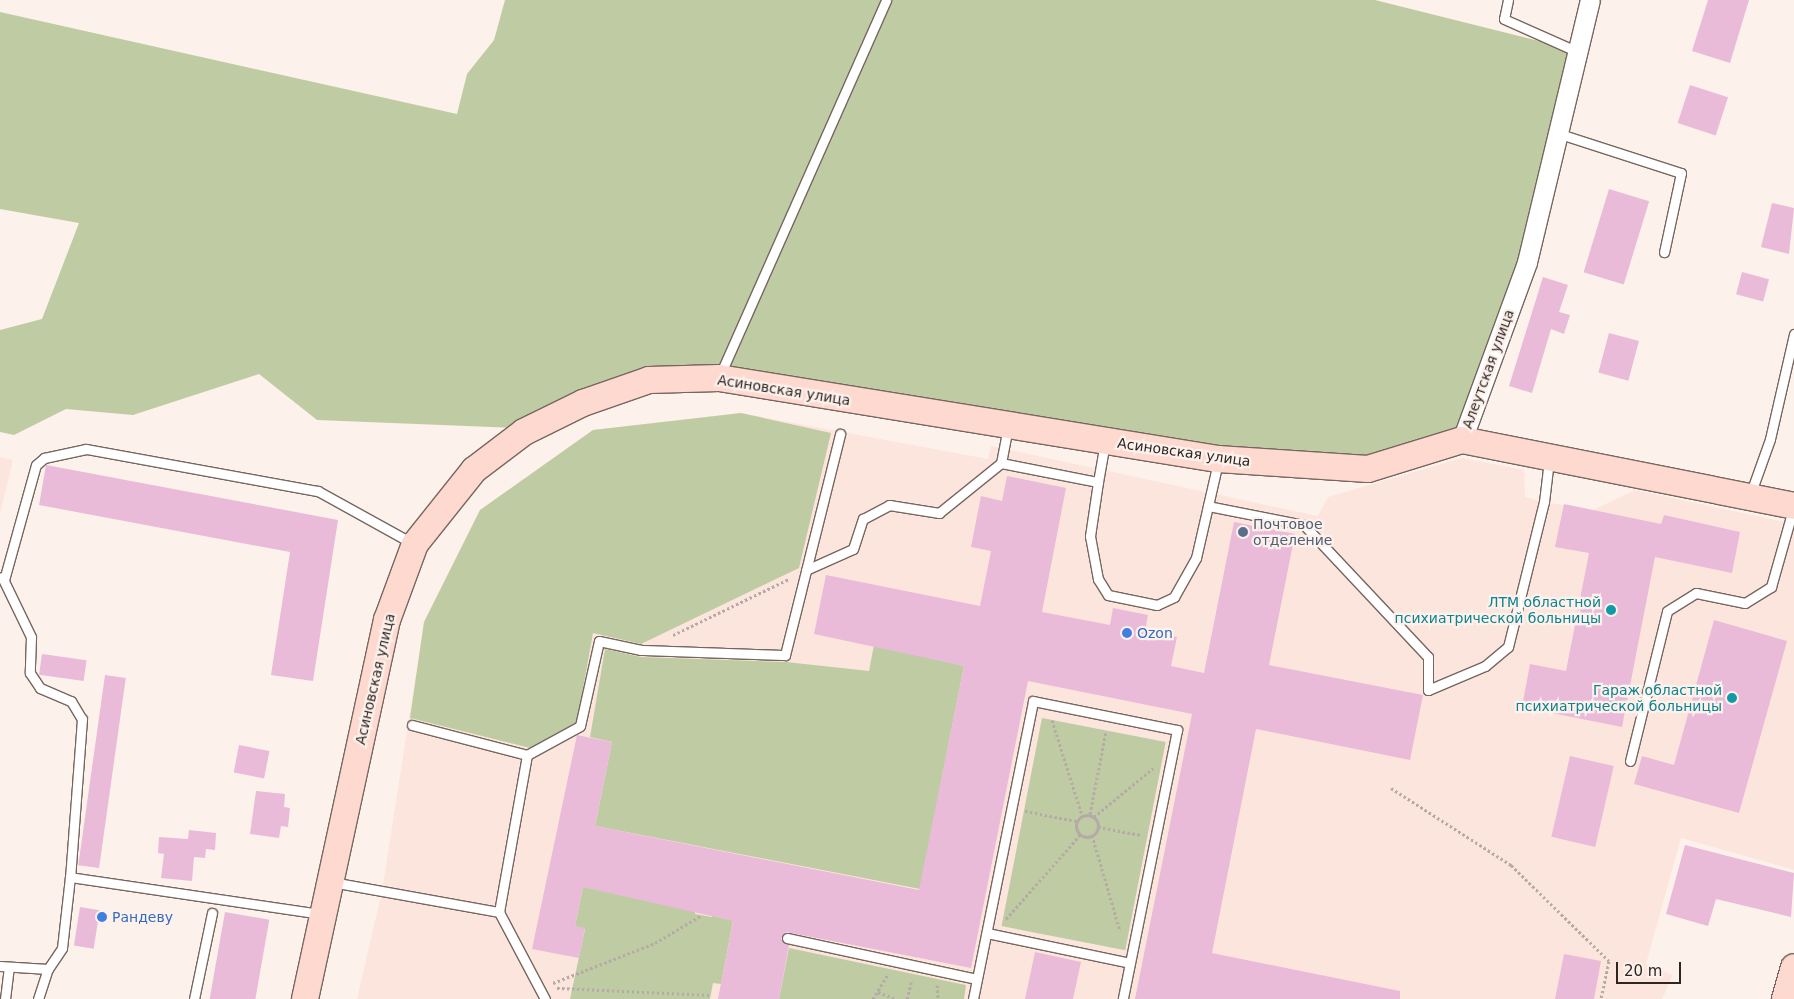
<!DOCTYPE html>
<html>
<head>
<meta charset="utf-8">
<style>
  body { margin:0 }
  #map { position:relative; width:1794px; height:999px; overflow:hidden; background:#fdf1ec; font-family:"DejaVu Sans",sans-serif }
  div>[style] { position:absolute }
  [style*='--x'] { left:calc(var(--x)*1px); top:calc(var(--y)*1px); width:calc(var(--w)*1px); rotate:calc(var(--a)*1deg) }
  .built>* { inset:0; background:#fce5dc }
  .green>* { inset:0; background:#bfcca3; transform-origin:0 0 }
  .building>* { inset:0; background:#e9bbd9; transform-origin:0 0 }
  .path>* { height:3px; margin-top:-1.5px; transform-origin:0; background:repeating-linear-gradient(90deg,#b5aaa6 0 2.5px,transparent 0 5px) }
  .path>.ring { margin:-1.5px; padding:0; box-sizing:content-box; background:none; border:3px solid #b5aaa6; border-radius:50% }
  .roads { filter:drop-shadow(1px 0 #77665f) drop-shadow(-1px 0 #77665f) drop-shadow(0 1px #77665f) drop-shadow(0 -1px #77665f) }
  .lane>* { height:9px; margin:-4.5px; padding:0 4.5px; transform-origin:4.5px; border-radius:4.5px; background:#fff }
  .street>* { height:19px; margin:-9.5px; padding:0 9.5px; transform-origin:9.5px; border-radius:9.5px; background:#fff }
  .secondary>* { height:26px; margin:-13px; padding:0 13px; transform-origin:13px; border-radius:13px; background:#fed9cf }
  .dots>* { width:14px; height:14px; translate:-50% -50%; box-sizing:border-box; border:2px solid #fdf1ec; border-radius:50% }
  span { translate:-50% -50%; white-space:nowrap; text-align:center; line-height:1.15; -webkit-text-stroke:4.5px #fdf1ec; paint-order:stroke }
  .street-label { font-size:14px; color:#2d2623 }
  .service-label { font-size:14px; color:#4e5e75 }
  .left { translate:0 -50%; text-align:left }
  .culture-label { font-size:14px; color:#0d838f }
  .right { translate:-100% -50%; text-align:right }
  .shop-label { font-size:14px; color:#366cbe }
  .scale { position:absolute; left:1616px; top:962px; width:65px; height:22px; box-sizing:border-box; border:2px solid #2d2623; border-top:0; padding-left:6px; font-size:15px; line-height:18px; white-space:nowrap; color:#2d2623; -webkit-text-stroke:4px #fdf1ec; paint-order:stroke }
</style>
</head>
<body>
<div id="map">
  <div class="built">
    <div style="clip-path:polygon(741px 413px,988px 459px,991px 446px,1318px 516px,1328px 497px,1462px 458px,1524px 470px,1525px 497px,1544px 502px,1593px 510px,1635px 490px,1794px 524px,1794px 870px,1681px 838px,1646px 964px,1673px 975px,1662px 999px,357px 999px,382px 891px,424px 622px,480px 510px,593px 430px)"></div>
    <div style="clip-path:polygon(0 457px,13px 460px,0 514px)"></div>
  </div>
  <div class="green">
    <div style="clip-path:polygon(505px 0,1375px 0,1571px 49px,1522px 260px,1456px 435px,1367px 459px,1220px 447px,719px 370px,519px 428px,317px 420px,259px 374px,133px 415px,66px 409px,14px 435px,0 432px,0 330px,42px 319px,79px 223px,0 209px,0 12px,457px 114px,467px 74px,494px 40px)"></div>
    <div style="clip-path:polygon(741px 413px,831px 433px,799px 568px,641px 644px,593px 633px,577px 722px,530px 748px,410px 718px,424px 622px,480px 510px,593px 430px)"></div>
    <div style="clip-path:polygon(874px 645px,964px 666px,920px 889px,595px 826px,612px 742px,590px 737px,605px 649px,641px 657px,786px 662px,869px 671px)"></div>
    <div style="left:1042px;top:718px;width:126px;height:212px;rotate:11deg"></div>
    <div style="clip-path:polygon(583px 887px,695px 909px,695px 914px,712px 917px,717px 894px,737px 899px,721px 984px,713px 983px,710px 999px,570px 999px,585px 929px,575px 926px)"></div>
    <div style="clip-path:polygon(789px 948px,966px 985px,964px 999px,779px 999px)"></div>
  </div>
  <div class="building">
    <div style="clip-path:polygon(1708px 0,1749px 0,1730px 63px,1692px 51px)"></div>
    <div style="left:1690px;top:85px;width:40px;height:40px;rotate:18deg"></div>
    <div style="left:1609px;top:189px;width:42px;height:87px;rotate:17deg"></div>
    <div style="clip-path:polygon(1772px 203px,1794px 208px,1789px 254px,1761px 247px)"></div>
    <div style="left:1742px;top:272px;width:28px;height:23px;rotate:15deg"></div>
    <div style="clip-path:polygon(1543px 277px,1568px 285px,1559px 312px,1570px 315px,1564px 334px,1551px 329px,1532px 393px,1509px 386px)"></div>
    <div style="left:1609px;top:333px;width:31px;height:41px;rotate:15deg"></div>
    <div style="clip-path:polygon(46px 465px,338px 520px,313px 681px,271px 675px,290px 552px,39px 505px)"></div>
    <div style="clip-path:polygon(1007px 476px,1066px 488px,1042px 612px,1110px 625px,1113px 608px,1148px 615px,1145px 631px,1177px 637px,1171px 666px,1204px 673px,1234px 522px,1295px 534px,1269px 665px,1423px 695px,1410px 760px,1256px 729px,1212px 953px,1400px 991px,1400px 999px,1135px 999px,1192px 714px,1028px 681px,971px 968px,786px 932px,781px 939px,789px 945px,779px 999px,718px 999px,733px 921px,583px 887px,575px 926px,585px 928px,579px 958px,532px 949px,577px 735px,612px 742px,595px 826px,919px 890px,964px 666px,814px 634px,826px 575px,980px 606px,991px 551px,971px 547px,981px 496px,1002px 501px)"></div>
    <div style="clip-path:polygon(1564px 504px,1661px 524px,1664px 515px,1740px 532px,1732px 573px,1655px 557px,1622px 727px,1522px 707px,1530px 664px,1566px 671px,1589px 553px,1555px 547px)"></div>
    <div style="clip-path:polygon(1714px 620px,1787px 641px,1739px 813px,1634px 784px,1642px 756px,1674px 765px)"></div>
    <div style="left:42px;top:654px;width:45px;height:21px;rotate:8deg"></div>
    <div style="left:105px;top:675px;width:21px;height:192px;rotate:8deg"></div>
    <div style="left:239px;top:745px;width:31px;height:28px;rotate:11deg"></div>
    <div style="left:1570px;top:756px;width:45px;height:83px;rotate:13deg"></div>
    <div style="clip-path:polygon(256px 791px,285px 794px,284px 807px,290px 808px,288px 827px,281px 826px,279px 838px,250px 834px)"></div>
    <div style="clip-path:polygon(189px 830px,216px 833px,215px 850px,206px 849px,205px 858px,194px 857px,192px 881px,161px 878px,164px 854px,158px 853px,159px 837px,188px 839px)"></div>
    <div style="clip-path:polygon(1685px 845px,1794px 873px,1791px 917px,1716px 899px,1708px 926px,1666px 914px)"></div>
    <div style="left:80px;top:907px;width:20px;height:39px;rotate:9deg"></div>
    <div style="left:225px;top:912px;width:45px;height:89px;rotate:10deg"></div>
    <div style="clip-path:polygon(1035px 952px,1081px 962px,1073px 999px,1025px 999px)"></div>
    <div style="clip-path:polygon(1564px 954px,1601px 961px,1594px 999px,1555px 999px)"></div>
  </div>
  <div class="path">
    <div style="--x:673;--y:635;--w:129;--a:-25.8"></div>
    <div style="--x:1052;--y:720;--w:100;--a:72.5"></div>
    <div style="--x:1391;--y:788;--w:143;--a:32.7"></div>
    <div style="--x:1511;--y:865;--w:137;--a:44.4"></div>
    <div style="--x:1609;--y:961;--w:39;--a:102"></div>
    <div style="--x:1025;--y:811;--w:52;--a:11.1"></div>
    <div style="--x:1090;--y:814;--w:84;--a:-79"></div>
    <div class="ring" style="left:1076px;top:815px;width:19px;height:19px"></div>
    <div style="--x:1094;--y:817;--w:77;--a:-39.7"></div>
    <div style="--x:1098;--y:827;--w:44;--a:10.5"></div>
    <div style="--x:1092;--y:835;--w:100;--a:73.7"></div>
    <div style="--x:1006;--y:919;--w:112;--a:-48.6"></div>
    <div style="--x:553;--y:983;--w:110;--a:-21.4"></div>
    <div style="--x:655;--y:943;--w:55;--a:-30.8"></div>
    <div style="--x:937;--y:985;--w:14;--a:86"></div>
    <div style="--x:557;--y:988;--w:154;--a:2.6"></div>
    <div style="--x:878;--y:992;--w:18;--a:22"></div>
    <div style="--x:873;--y:999;--w:29;--a:-59"></div>
    <div style="--x:907;--y:999;--w:20;--a:-75"></div>
  </div>
  <div class="roads">
    <div class="lane">
      <div style="--x:1508;--y:0;--w:19;--a:102"></div>
      <div style="--x:1504;--y:19;--w:79;--a:24"></div>
      <div style="--x:1560;--y:134;--w:127;--a:17.9"></div>
      <div style="--x:1681;--y:173;--w:81;--a:102.1"></div>
      <div style="--x:720;--y:375;--w:410;--a:-66.1"></div>
      <div style="--x:1001;--y:463;--w:37;--a:-79"></div>
      <div style="--x:1098;--y:482;--w:40;--a:-80"></div>
      <div style="--x:1750;--y:495;--w:59;--a:-70.3"></div>
      <div style="--x:1770;--y:439;--w:108;--a:-77.1"></div>
      <div style="--x:1208;--y:506;--w:98;--a:11.2"></div>
      <div style="--x:1304;--y:525;--w:181;--a:46.8"></div>
      <div style="--x:1428;--y:657;--w:33;--a:90"></div>
      <div style="--x:1428;--y:690;--w:62;--a:-22.8"></div>
      <div style="--x:1485;--y:666;--w:30;--a:-40"></div>
      <div style="--x:1508;--y:647;--w:149;--a:-76.1"></div>
      <div style="--x:1544;--y:502;--w:42;--a:-83.2"></div>
      <div style="--x:806;--y:570;--w:51;--a:-24.1"></div>
      <div style="--x:853;--y:549;--w:32;--a:-72"></div>
      <div style="--x:863;--y:519;--w:30;--a:-28"></div>
      <div style="--x:889;--y:505;--w:51;--a:9.1"></div>
      <div style="--x:939;--y:513;--w:80;--a:-38.9"></div>
      <div style="--x:1001;--y:463;--w:99;--a:11.1"></div>
      <div style="--x:1098;--y:482;--w:55;--a:98.4"></div>
      <div style="--x:1090;--y:536;--w:44;--a:79.5"></div>
      <div style="--x:1098;--y:579;--w:19;--a:58"></div>
      <div style="--x:1108;--y:595;--w:50;--a:11.5"></div>
      <div style="--x:1157;--y:605;--w:19;--a:-25"></div>
      <div style="--x:1174;--y:597;--w:45;--a:-60.6"></div>
      <div style="--x:1196;--y:558;--w:98;--a:-77.1"></div>
      <div style="--x:2;--y:577;--w:67;--a:64.2"></div>
      <div style="--x:31;--y:637;--w:36;--a:92"></div>
      <div style="--x:30;--y:673;--w:18;--a:56"></div>
      <div style="--x:40;--y:688;--w:34;--a:23"></div>
      <div style="--x:71;--y:701;--w:21;--a:59"></div>
      <div style="--x:82;--y:719;--w:158;--a:94.3"></div>
      <div style="--x:4;--y:580;--w:119;--a:-74.5"></div>
      <div style="--x:36;--y:465;--w:11;--a:-41"></div>
      <div style="--x:44;--y:458;--w:43;--a:-12.1"></div>
      <div style="--x:86;--y:449;--w:236;--a:10.3"></div>
      <div style="--x:318;--y:491;--w:107;--a:29"></div>
      <div style="--x:412;--y:725;--w:119;--a:14.6"></div>
      <div style="--x:1630;--y:761;--w:154;--a:-76.1"></div>
      <div style="--x:1667;--y:611;--w:34;--a:-32"></div>
      <div style="--x:1696;--y:593;--w:50;--a:11.5"></div>
      <div style="--x:1745;--y:603;--w:31;--a:-32"></div>
      <div style="--x:1771;--y:587;--w:81;--a:-74.2"></div>
      <div style="--x:332;--y:882;--w:170;--a:10.2"></div>
      <div style="--x:987;--y:933;--w:146;--a:11.8"></div>
      <div style="--x:787;--y:938;--w:194;--a:12.2"></div>
      <div style="--x:0;--y:966;--w:48;--a:3.6"></div>
      <div style="--x:5;--y:999;--w:31;--a:-83"></div>
      <div style="--x:38;--y:999;--w:32;--a:-72"></div>
      <div style="--x:48;--y:969;--w:25;--a:-56"></div>
      <div style="--x:62;--y:948;--w:71;--a:-83.6"></div>
      <div style="--x:70;--y:877;--w:255;--a:8.4"></div>
      <div style="--x:194;--y:999;--w:88;--a:-78.2"></div>
      <div style="--x:545;--y:999;--w:98;--a:-117.9"></div>
      <div style="--x:499;--y:912;--w:159;--a:-79.9"></div>
      <div style="--x:527;--y:755;--w:60;--a:-28.7"></div>
      <div style="--x:580;--y:726;--w:87;--a:-77.4"></div>
      <div style="--x:599;--y:641;--w:43;--a:12.1"></div>
      <div style="--x:641;--y:650;--w:144;--a:2"></div>
      <div style="--x:785;--y:655;--w:228;--a:-76"></div>
      <div style="--x:973;--y:999;--w:304;--a:-78.6"></div>
      <div style="--x:1033;--y:701;--w:147;--a:11.4"></div>
      <div style="--x:1177;--y:730;--w:274;--a:101.4"></div>
    </div>
    <div class="street">
      <div style="--x:1462;--y:440;--w:189;--a:-69.9"></div>
      <div style="--x:1527;--y:262;--w:269;--a:-76.5"></div>
    </div>
    <div class="secondary">
      <div style="--x:305;--y:999;--w:388;--a:-77.8"></div>
      <div style="--x:387;--y:620;--w:81;--a:-69.8"></div>
      <div style="--x:415;--y:544;--w:95;--a:-51.4"></div>
      <div style="--x:474;--y:470;--w:63;--a:-37.2"></div>
      <div style="--x:524;--y:432;--w:66;--a:-26.2"></div>
      <div style="--x:583;--y:403;--w:70;--a:-19.2"></div>
      <div style="--x:649;--y:380;--w:70;--a:-1.6"></div>
      <div style="--x:719;--y:378;--w:506;--a:9.22"></div>
      <div style="--x:1218;--y:459;--w:150;--a:3.8"></div>
      <div style="--x:1368;--y:469;--w:98;--a:-17.1"></div>
      <div style="--x:1462;--y:440;--w:338;--a:11.2"></div>
      <div style="--x:1785;--y:999;--w:33;--a:-74"></div>
    </div>
  </div>
  <div class="dots">
    <div style="left:1243px;top:532px;background:#5c6f8a"></div>
    <div style="left:1611px;top:610px;background:#0f9aa8"></div>
    <div style="left:1127px;top:633px;background:#3f7fe0"></div>
    <div style="left:1732px;top:698px;background:#0f9aa8"></div>
    <div style="left:102px;top:917px;background:#3f7fe0"></div>
  </div>
  <div class="street-label">
    <span style="left:1488px;top:369px;rotate:-70deg">Алеутская улица</span>
    <span style="left:784px;top:390px;rotate:9deg">Асиновская улица</span>
    <span style="left:1184px;top:452px;rotate:8deg">Асиновская улица</span>
    <span style="left:375px;top:679px;rotate:-77deg">Асиновская улица</span>
  </div>
  <div class="service-label">
    <span class="left" style="left:1253px;top:532px">Почтовое<br>отделение</span>
  </div>
  <div class="culture-label">
    <span class="right" style="left:1601px;top:610px">ЛТМ областной<br>психиатрической больницы</span>
    <span class="right" style="left:1722px;top:698px">Гараж областной<br>психиатрической больницы</span>
  </div>
  <div class="shop-label">
    <span class="left" style="left:1137px;top:633px">Ozon</span>
    <span class="left" style="left:112px;top:917px">Рандеву</span>
  </div>
  <div class="scale">20 m</div>
</div>
</body>
</html>
